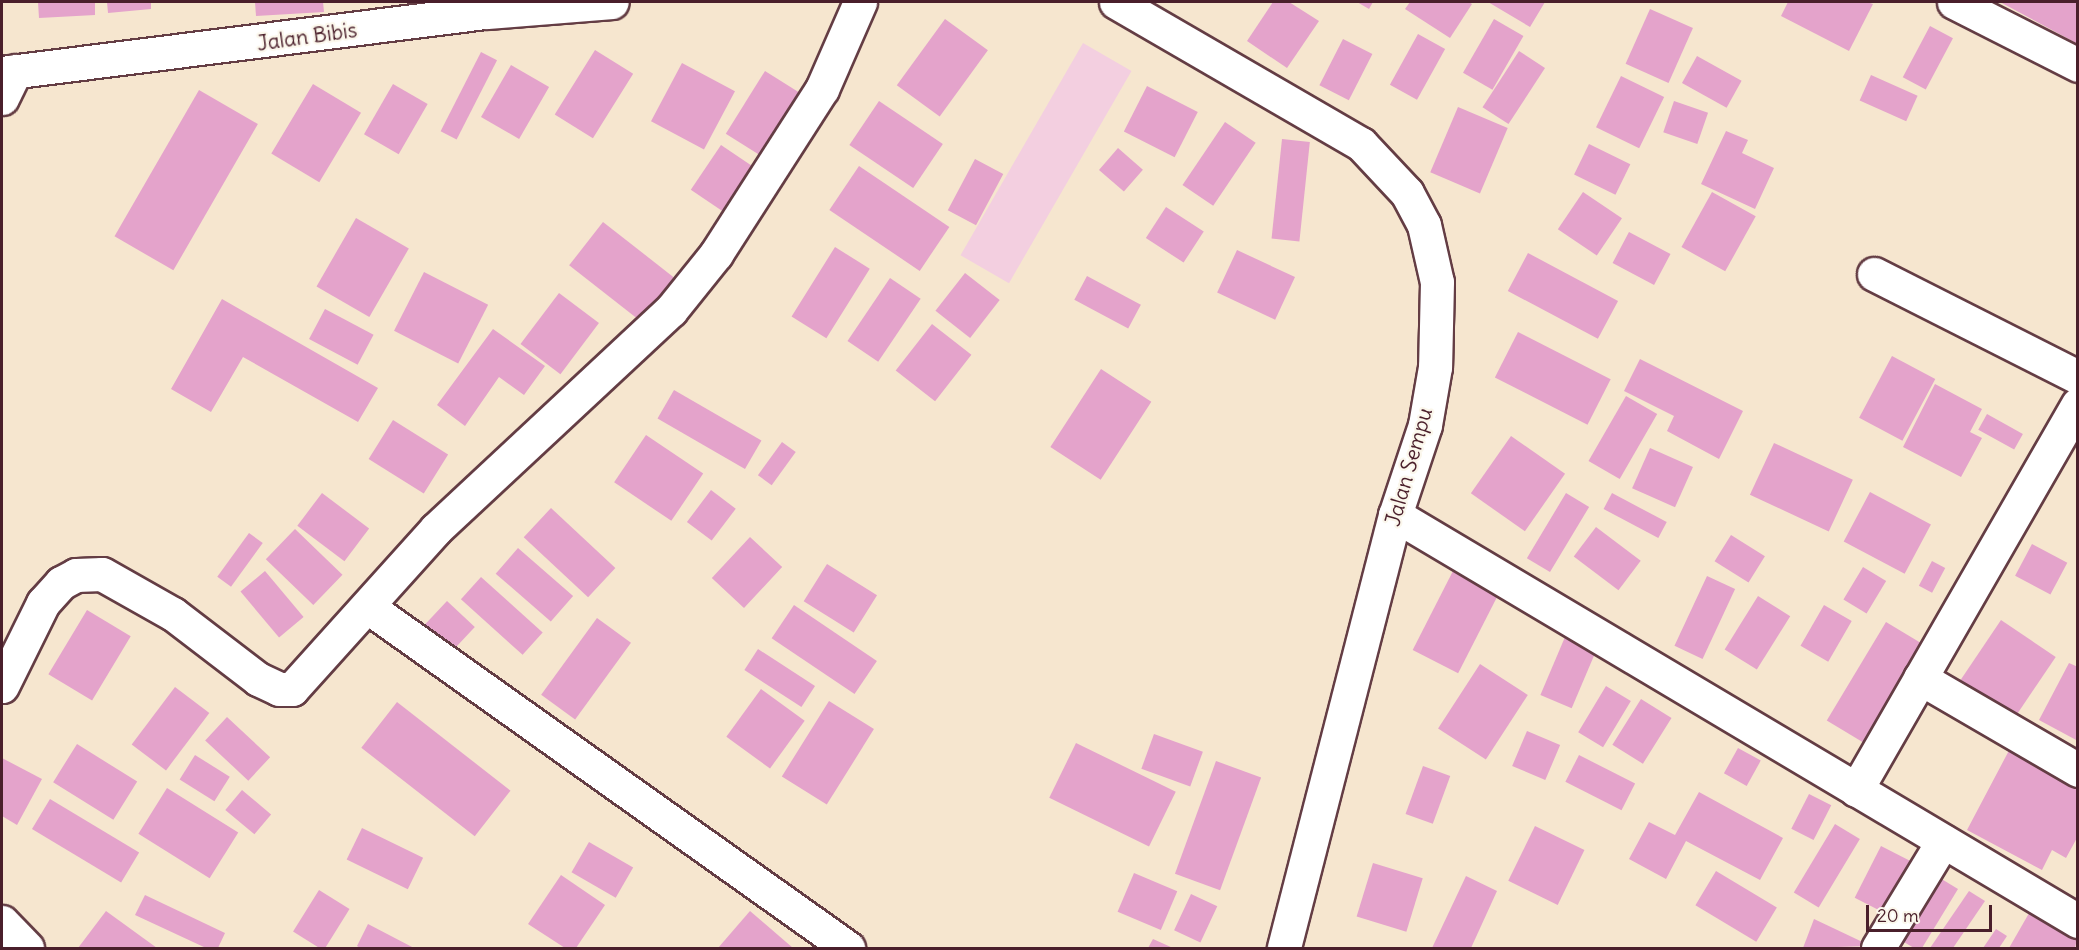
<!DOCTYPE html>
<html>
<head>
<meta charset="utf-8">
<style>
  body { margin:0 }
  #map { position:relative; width:2079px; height:950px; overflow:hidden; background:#f6e6cf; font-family:Delius,sans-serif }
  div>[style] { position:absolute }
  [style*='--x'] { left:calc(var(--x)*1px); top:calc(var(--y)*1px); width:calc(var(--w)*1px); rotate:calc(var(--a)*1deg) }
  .built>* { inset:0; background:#f3cfe0; transform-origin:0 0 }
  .building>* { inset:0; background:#e4a3cb; transform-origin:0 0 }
  .roads { filter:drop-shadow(2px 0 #643d44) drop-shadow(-2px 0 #643d44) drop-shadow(0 2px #643d44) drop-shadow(0 -2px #643d44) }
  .minor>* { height:33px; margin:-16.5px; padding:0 16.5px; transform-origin:16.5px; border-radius:16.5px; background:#fff }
  .major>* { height:33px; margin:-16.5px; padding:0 16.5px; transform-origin:16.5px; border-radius:16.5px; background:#fff }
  span { translate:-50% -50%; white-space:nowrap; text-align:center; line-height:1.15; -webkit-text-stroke:4.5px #fbf7ec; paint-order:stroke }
  .street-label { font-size:21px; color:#4a1f2b }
  .frame { position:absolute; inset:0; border:3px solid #4a1f2b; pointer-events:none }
  .scale { position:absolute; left:1866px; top:905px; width:126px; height:27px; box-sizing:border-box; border:3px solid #4a1f2b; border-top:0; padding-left:8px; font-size:18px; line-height:21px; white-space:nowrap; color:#4a1f2b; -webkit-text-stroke:4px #fbf7ec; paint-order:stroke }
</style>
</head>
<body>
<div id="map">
  <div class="built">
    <div style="left:1083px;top:43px;width:56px;height:245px;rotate:30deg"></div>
  </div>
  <div class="building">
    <div style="clip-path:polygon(38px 2px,95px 2px,95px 15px,39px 18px)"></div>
    <div style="clip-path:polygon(107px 2px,151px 2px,151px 9px,108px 13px)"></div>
    <div style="clip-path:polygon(255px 2px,323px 2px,324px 12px,256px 16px)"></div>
    <div style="clip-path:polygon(1273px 2px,1289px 2px,1319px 21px,1287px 68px,1247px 41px)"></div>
    <div style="clip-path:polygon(1357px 2px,1373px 2px,1369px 9px)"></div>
    <div style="clip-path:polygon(1410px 2px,1469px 2px,1472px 4px,1450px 38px,1405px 9px)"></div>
    <div style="clip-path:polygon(1488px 2px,1545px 2px,1530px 27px)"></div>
    <div style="clip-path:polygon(1788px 2px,1867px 2px,1873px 4px,1849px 51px,1781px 16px)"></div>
    <div style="clip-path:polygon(2000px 2px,2078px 2px,2078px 44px)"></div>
    <div style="left:1650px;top:9px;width:47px;height:60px;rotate:24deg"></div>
    <div style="left:945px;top:19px;width:53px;height:82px;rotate:36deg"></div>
    <div style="left:1494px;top:19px;width:34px;height:62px;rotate:30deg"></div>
    <div style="left:1930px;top:26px;width:26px;height:58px;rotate:28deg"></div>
    <div style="left:1418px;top:34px;width:31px;height:58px;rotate:29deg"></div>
    <div style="left:1343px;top:39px;width:33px;height:52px;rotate:27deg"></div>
    <div style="left:595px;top:50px;width:45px;height:76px;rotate:32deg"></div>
    <div style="left:1519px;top:51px;width:31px;height:67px;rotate:33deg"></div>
    <div style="left:481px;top:52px;width:18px;height:89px;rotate:27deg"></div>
    <div style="left:1697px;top:56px;width:51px;height:31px;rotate:29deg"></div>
    <div style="left:682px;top:63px;width:60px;height:66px;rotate:28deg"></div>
    <div style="left:511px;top:65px;width:44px;height:60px;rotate:30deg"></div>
    <div style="left:765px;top:71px;width:46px;height:74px;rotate:32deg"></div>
    <div style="left:1871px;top:75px;width:51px;height:28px;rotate:24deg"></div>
    <div style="left:1621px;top:76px;width:48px;height:57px;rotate:26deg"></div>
    <div style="left:313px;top:84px;width:56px;height:81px;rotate:31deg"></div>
    <div style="left:393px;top:84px;width:40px;height:58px;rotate:30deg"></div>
    <div style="left:1147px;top:86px;width:57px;height:51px;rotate:27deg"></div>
    <div style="left:199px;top:90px;width:68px;height:169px;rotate:30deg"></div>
    <div style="left:879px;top:101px;width:77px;height:53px;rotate:34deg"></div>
    <div style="left:1674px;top:101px;width:36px;height:33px;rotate:19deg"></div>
    <div style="left:1458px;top:107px;width:54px;height:71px;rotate:23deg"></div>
    <div style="left:1225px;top:122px;width:37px;height:76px;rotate:34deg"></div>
    <div style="clip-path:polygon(1726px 131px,1748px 140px,1742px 153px,1774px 168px,1755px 209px,1701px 184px)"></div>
    <div style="left:1282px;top:139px;width:28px;height:100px;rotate:6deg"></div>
    <div style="left:1589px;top:144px;width:46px;height:34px;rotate:26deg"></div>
    <div style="left:721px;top:145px;width:42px;height:54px;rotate:34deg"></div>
    <div style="left:1118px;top:148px;width:33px;height:29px;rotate:41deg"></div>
    <div style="left:975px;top:159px;width:32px;height:58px;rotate:28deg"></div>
    <div style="left:859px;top:166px;width:109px;height:53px;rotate:34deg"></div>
    <div style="left:1583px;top:192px;width:47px;height:45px;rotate:34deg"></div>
    <div style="left:1712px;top:192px;width:50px;height:63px;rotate:29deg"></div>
    <div style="left:1166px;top:207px;width:45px;height:37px;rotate:33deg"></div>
    <div style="left:356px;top:218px;width:61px;height:79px;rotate:30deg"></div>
    <div style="left:603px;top:222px;width:90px;height:55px;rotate:38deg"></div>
    <div style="left:1629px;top:232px;width:47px;height:35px;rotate:28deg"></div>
    <div style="left:835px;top:247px;width:41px;height:82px;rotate:32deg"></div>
    <div style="left:1237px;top:250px;width:64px;height:47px;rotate:25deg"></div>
    <div style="left:1528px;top:253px;width:102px;height:43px;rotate:28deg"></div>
    <div style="left:424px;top:272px;width:72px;height:66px;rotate:27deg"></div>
    <div style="left:965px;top:273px;width:44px;height:48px;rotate:38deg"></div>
    <div style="left:1087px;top:276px;width:61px;height:27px;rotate:28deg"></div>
    <div style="left:890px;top:278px;width:37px;height:76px;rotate:34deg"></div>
    <div style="left:559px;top:293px;width:50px;height:64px;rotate:37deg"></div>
    <div style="clip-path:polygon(222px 299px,378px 388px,358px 422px,243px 357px,211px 412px,171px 389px)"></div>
    <div style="left:325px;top:309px;width:55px;height:34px;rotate:28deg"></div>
    <div style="left:932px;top:324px;width:50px;height:59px;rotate:38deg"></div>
    <div style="clip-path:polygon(493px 329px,545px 366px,524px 395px,499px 377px,465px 426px,437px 405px)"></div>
    <div style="left:1518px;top:332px;width:104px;height:51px;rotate:27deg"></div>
    <div style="left:1892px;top:356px;width:49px;height:70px;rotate:28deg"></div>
    <div style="clip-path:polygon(1640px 359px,1743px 411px,1719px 459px,1667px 431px,1674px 416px,1624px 391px)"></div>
    <div style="left:1101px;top:369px;width:60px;height:93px;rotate:33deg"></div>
    <div style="clip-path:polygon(1935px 384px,1982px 409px,1970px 432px,1982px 438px,1961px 477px,1903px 447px)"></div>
    <div style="left:674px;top:390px;width:101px;height:33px;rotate:30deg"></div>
    <div style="left:1626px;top:396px;width:36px;height:75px;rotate:30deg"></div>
    <div style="left:1987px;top:414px;width:41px;height:18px;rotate:29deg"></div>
    <div style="left:393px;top:420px;width:65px;height:46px;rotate:32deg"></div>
    <div style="left:646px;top:435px;width:69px;height:57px;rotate:34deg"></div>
    <div style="left:1511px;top:436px;width:66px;height:70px;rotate:35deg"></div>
    <div style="left:782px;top:442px;width:17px;height:41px;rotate:36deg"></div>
    <div style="left:1774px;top:443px;width:87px;height:57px;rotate:25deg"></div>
    <div style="left:1650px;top:448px;width:47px;height:44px;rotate:24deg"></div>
    <div style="left:711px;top:490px;width:31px;height:40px;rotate:37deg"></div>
    <div style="left:1870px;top:492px;width:69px;height:56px;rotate:28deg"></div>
    <div style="left:322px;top:493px;width:59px;height:41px;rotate:37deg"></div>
    <div style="left:1566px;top:493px;width:27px;height:76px;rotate:31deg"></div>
    <div style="left:1612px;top:493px;width:62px;height:18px;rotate:28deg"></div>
    <div style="left:551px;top:508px;width:88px;height:40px;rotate:43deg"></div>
    <div style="left:1596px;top:527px;width:56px;height:37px;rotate:37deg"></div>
    <div style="left:295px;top:529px;width:66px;height:42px;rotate:44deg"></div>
    <div style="left:249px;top:533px;width:17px;height:54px;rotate:36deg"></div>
    <div style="left:1731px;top:535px;width:40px;height:31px;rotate:32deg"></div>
    <div style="left:750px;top:537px;width:44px;height:56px;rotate:43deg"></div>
    <div style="left:2032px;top:544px;width:40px;height:36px;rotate:28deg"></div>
    <div style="left:518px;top:548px;width:73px;height:34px;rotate:41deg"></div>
    <div style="left:1932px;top:561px;width:15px;height:28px;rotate:28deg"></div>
    <div style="left:827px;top:564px;width:59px;height:44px;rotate:32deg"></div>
    <div style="left:1863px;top:567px;width:27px;height:38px;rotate:31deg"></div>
    <div style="left:1454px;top:569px;width:51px;height:91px;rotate:27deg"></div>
    <div style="left:265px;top:571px;width:60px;height:32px;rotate:50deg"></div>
    <div style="left:1707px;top:576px;width:31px;height:77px;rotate:25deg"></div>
    <div style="left:481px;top:577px;width:83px;height:30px;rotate:42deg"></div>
    <div style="left:1758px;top:596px;width:38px;height:63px;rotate:32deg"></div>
    <div style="left:447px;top:601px;width:38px;height:35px;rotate:43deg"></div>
    <div style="left:794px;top:605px;width:100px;height:40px;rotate:34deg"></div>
    <div style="left:1824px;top:605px;width:32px;height:47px;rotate:30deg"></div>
    <div style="left:87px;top:610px;width:51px;height:75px;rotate:31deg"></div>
    <div style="left:597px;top:618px;width:42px;height:95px;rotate:36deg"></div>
    <div style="left:2001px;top:620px;width:66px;height:72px;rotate:34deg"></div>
    <div style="left:1886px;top:622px;width:48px;height:115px;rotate:31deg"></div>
    <div style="left:1565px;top:637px;width:34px;height:63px;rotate:23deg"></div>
    <div style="left:758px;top:649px;width:68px;height:25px;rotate:33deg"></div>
    <div style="clip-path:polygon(2069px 663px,2078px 667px,2078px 741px,2039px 720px)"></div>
    <div style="left:1480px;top:664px;width:57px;height:77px;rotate:33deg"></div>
    <div style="left:1606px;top:686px;width:29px;height:54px;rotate:31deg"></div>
    <div style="left:175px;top:687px;width:43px;height:72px;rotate:37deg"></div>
    <div style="left:761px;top:689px;width:54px;height:59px;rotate:36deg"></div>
    <div style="left:1641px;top:699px;width:36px;height:54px;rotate:32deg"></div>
    <div style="left:829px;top:701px;width:53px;height:89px;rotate:32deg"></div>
    <div style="left:397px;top:702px;width:144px;height:58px;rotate:38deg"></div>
    <div style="left:227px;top:717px;width:59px;height:32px;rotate:43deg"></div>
    <div style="left:1527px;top:731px;width:36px;height:38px;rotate:23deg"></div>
    <div style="left:1154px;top:734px;width:52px;height:37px;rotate:20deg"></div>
    <div style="clip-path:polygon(2014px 741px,2078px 775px,2078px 836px,2066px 858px,2052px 850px,2042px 870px,1967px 830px)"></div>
    <div style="left:1076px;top:743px;width:111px;height:61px;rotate:26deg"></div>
    <div style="left:77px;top:744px;width:71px;height:45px;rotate:32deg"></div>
    <div style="left:1738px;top:748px;width:26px;height:29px;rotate:29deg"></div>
    <div style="left:195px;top:755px;width:41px;height:29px;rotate:32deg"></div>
    <div style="left:1579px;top:755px;width:63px;height:30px;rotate:27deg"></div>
    <div style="clip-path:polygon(2px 758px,42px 779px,17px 825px,2px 816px)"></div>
    <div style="left:1216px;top:761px;width:48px;height:120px;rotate:20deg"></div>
    <div style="left:1423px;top:766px;width:29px;height:51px;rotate:20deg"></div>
    <div style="left:167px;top:788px;width:84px;height:54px;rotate:32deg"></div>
    <div style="left:242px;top:790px;width:38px;height:26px;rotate:40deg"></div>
    <div style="clip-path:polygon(1699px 792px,1783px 838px,1760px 880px,1686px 841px,1666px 879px,1629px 859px,1649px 822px,1675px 835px)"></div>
    <div style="left:1809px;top:794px;width:25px;height:39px;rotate:27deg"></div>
    <div style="left:50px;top:799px;width:104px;height:35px;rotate:31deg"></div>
    <div style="left:1835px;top:824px;width:29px;height:80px;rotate:31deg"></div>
    <div style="left:1535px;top:826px;width:55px;height:61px;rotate:26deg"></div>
    <div style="left:362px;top:828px;width:68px;height:35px;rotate:26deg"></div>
    <div style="left:589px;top:842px;width:51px;height:35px;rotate:30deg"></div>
    <div style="left:1881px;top:846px;width:33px;height:58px;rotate:27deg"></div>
    <div style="left:1373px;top:863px;width:52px;height:56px;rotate:17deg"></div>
    <div style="left:1716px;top:871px;width:71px;height:40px;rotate:31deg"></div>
    <div style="clip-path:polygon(1930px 872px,1958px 889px,1922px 948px,1914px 948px,1892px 935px)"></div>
    <div style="left:1134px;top:873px;width:47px;height:42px;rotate:23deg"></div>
    <div style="clip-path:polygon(561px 875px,605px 905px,576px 948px,565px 948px,528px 924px)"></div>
    <div style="clip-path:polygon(1466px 876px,1497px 891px,1471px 948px,1432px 948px)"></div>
    <div style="left:319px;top:890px;width:36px;height:49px;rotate:32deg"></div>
    <div style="clip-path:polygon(1969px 891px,1985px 901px,1953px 948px,1930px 948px)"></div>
    <div style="left:1191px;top:894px;width:29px;height:40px;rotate:25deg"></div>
    <div style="clip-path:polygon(145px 895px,225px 933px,218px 948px,206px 948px,135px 915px)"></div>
    <div style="clip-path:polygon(2032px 908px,2078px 934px,2075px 948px,2009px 948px)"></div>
    <div style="clip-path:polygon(106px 911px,157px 948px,78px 948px)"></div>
    <div style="clip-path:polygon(750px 911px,793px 948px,718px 948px)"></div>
    <div style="clip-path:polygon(1814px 919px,1871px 946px,1803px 948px)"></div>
    <div style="clip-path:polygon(368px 924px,414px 948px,360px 948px,357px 946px)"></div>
    <div style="clip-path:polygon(1996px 929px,2007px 936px,1999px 948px,1983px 948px)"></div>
    <div style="clip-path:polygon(1153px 939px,1173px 948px,1148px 948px)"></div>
  </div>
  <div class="roads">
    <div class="minor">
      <div style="--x:1954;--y:2;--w:139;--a:26.9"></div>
      <div style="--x:2;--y:98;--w:30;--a:-64"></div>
      <div style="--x:1874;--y:274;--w:229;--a:26.8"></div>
      <div style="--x:1395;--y:515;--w:795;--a:30.73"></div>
      <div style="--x:368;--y:607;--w:589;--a:35.39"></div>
      <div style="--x:1920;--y:678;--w:183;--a:30.2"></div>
      <div style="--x:2;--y:686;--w:93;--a:-63.7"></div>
      <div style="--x:43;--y:603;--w:27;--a:-48"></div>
      <div style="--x:61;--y:583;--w:17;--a:-28"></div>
      <div style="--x:76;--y:575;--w:26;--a:-2"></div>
      <div style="--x:102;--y:574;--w:81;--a:29.4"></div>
      <div style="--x:173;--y:614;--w:107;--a:37.4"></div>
      <div style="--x:258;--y:679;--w:23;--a:25"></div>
      <div style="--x:279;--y:689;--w:13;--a:0"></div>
      <div style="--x:292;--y:689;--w:215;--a:-48"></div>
      <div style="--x:436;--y:529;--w:321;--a:-43"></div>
      <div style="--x:671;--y:310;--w:72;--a:-51.2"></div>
      <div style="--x:716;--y:254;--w:196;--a:-57.3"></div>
      <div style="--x:822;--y:89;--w:95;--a:-66.4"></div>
      <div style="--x:1856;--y:790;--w:445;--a:-60.1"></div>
      <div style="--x:2;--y:922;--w:36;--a:46"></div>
      <div style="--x:1878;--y:948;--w:125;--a:-58.7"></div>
    </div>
    <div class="major">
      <div style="--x:1116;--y:2;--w:283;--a:30.1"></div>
      <div style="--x:1361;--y:144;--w:67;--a:46.8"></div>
      <div style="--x:1407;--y:193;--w:36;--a:62"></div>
      <div style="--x:1424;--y:225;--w:58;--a:77.2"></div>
      <div style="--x:1437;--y:282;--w:85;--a:91.3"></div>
      <div style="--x:1435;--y:367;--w:59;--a:99.8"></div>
      <div style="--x:1425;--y:425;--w:95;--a:108.4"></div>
      <div style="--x:1395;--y:515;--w:447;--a:104.4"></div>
      <div style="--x:2;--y:73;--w:490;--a:-7.2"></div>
      <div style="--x:488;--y:12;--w:124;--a:-4.6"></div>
    </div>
  </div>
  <div class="street-label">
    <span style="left:307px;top:37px;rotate:-8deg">Jalan Bibis</span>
    <span style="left:1409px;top:467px;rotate:-74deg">Jalan Sempu</span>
  </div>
  <div class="frame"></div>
  <div class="scale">20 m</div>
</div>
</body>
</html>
